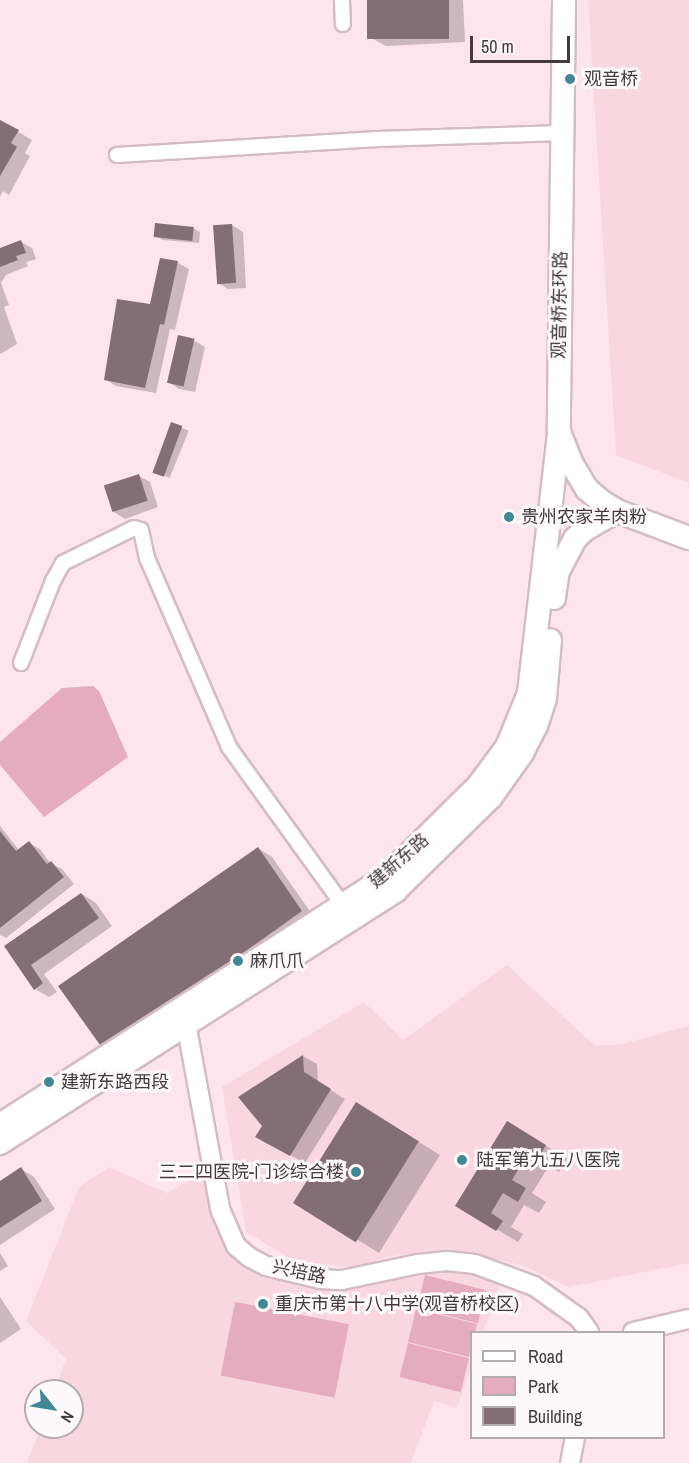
<!DOCTYPE html>
<html>
<head>
<meta charset="utf-8">
<style>
  body { margin:0 }
  #map { position:relative; width:689px; height:1463px; overflow:hidden; background:#fee5ed; font-family:"Archivo Narrow","Noto Sans SC",sans-serif }
  div>[style] { position:absolute }
  [style*='--x'] { left:calc(var(--x)*1px); top:calc(var(--y)*1px); width:calc(var(--w)*1px); rotate:calc(var(--a)*1deg) }
  .built>* { inset:0; background:#f8d7e1 }
  .green>* { inset:0; background:#e5abbe; transform-origin:0 0 }
  .shadow>* { inset:0; background:#0003; transform-origin:0 0 }
  .building>* { inset:0; background:#846e75; transform-origin:0 0 }
  .roads { filter:drop-shadow(2px 0 #d4bcc4) drop-shadow(-2px 0 #d4bcc4) drop-shadow(0 2px #d4bcc4) drop-shadow(0 -2px #d4bcc4) }
  .minor>* { height:14px; margin:-7px; padding:0 7px; transform-origin:7px; border-radius:7px; background:#fff }
  .tertiary>* { height:18px; margin:-9px; padding:0 9px; transform-origin:9px; border-radius:9px; background:#fff }
  .primary>* { height:22px; margin:-11px; padding:0 11px; transform-origin:11px; border-radius:11px; background:#fff }
  .dots>* { width:16px; height:16px; translate:-50% -50%; box-sizing:border-box; border:3px solid #fdf8fa; border-radius:50% }
  span { translate:-50% -50%; white-space:nowrap; text-align:center; line-height:1.15; -webkit-text-stroke:6px #fdf8fa; paint-order:stroke }
  .poi-label { font-size:18px; color:#443a3d }
  .left { translate:0 -50%; text-align:left }
  .right { translate:-100% -50%; text-align:right }
  .street-label { font-size:18px; color:#443a3d }
  .legend { position:absolute; left:470px; top:1331px; width:195px; height:108px; box-sizing:border-box; background:#fdf8fa; border:2px solid #b3acae; margin:0; padding:8px 10px; list-style:none; font-size:18px; color:#443a3d }
  .legend li { display:flex; align-items:center; gap:12px; height:30px }
  .legend b { width:30px; border:2px solid #b3acae }
  .north { position:absolute; left:24px; top:1379px; width:60px; height:60px; box-sizing:border-box; background:#fdf8fa; border:2px solid #b3acae; border-radius:50%; rotate:121deg; font-size:16px; font-weight:700; line-height:24px; text-align:center; color:#443a3d }
  .north::after { content:''; display:block; margin:auto; width:21px; height:27px; background:#428794; clip-path:polygon(50% 0,100% 100%,50% 72%,0 100%) }
  .scale { position:absolute; left:470px; top:36px; width:100px; height:27px; box-sizing:border-box; border:3px solid #443a3d; border-top:0; padding-left:8px; font-size:18px; line-height:21px; white-space:nowrap; color:#443a3d; -webkit-text-stroke:4px #fdf8fa; paint-order:stroke }
</style>
</head>
<body>
<div id="map">
  <div class="built">
    <div style="clip-path:polygon(588px 0,689px 0,689px 483px,616px 455px)"></div>
    <div style="clip-path:polygon(507px 965px,595px 1046px,622px 1044px,689px 1026px,689px 1263px,569px 1287px,524px 1266px,472px 1253px,397px 1254px,352px 1268px,293px 1260px,246px 1232px,222px 1087px,364px 1002px,403px 1040px)"></div>
    <div style="clip-path:polygon(109px 1167px,167px 1193px,206px 1171px,214px 1210px,263px 1272px,419px 1272px,447px 1269px,473px 1272px,502px 1280px,483px 1332px,472px 1332px,471px 1367px,457px 1408px,434px 1401px,411px 1463px,27px 1463px,41px 1427px,72px 1427px,72px 1391px,54px 1391px,66px 1359px,26px 1321px,79px 1187px)"></div>
  </div>
  <div class="green">
    <div style="clip-path:polygon(93px 686px,99px 691px,128px 757px,44px 817px,0 765px,0 742px,62px 688px)"></div>
    <div style="left:425px;top:1275px;width:63px;height:34px;rotate:14deg"></div>
    <div style="left:235px;top:1302px;width:116px;height:75px;rotate:11deg"></div>
    <div style="clip-path:polygon(416px 1309px,477px 1324px,475px 1332px,472px 1332px,469px 1357px,408px 1342px)"></div>
    <div style="left:408px;top:1343px;width:63px;height:35px;rotate:14deg"></div>
  </div>
  <div class="shadow">
    <div style="clip-path:polygon(369px 0,463px 0,465px 42px,386px 46px,371px 38px)"></div>
    <div style="clip-path:polygon(0 121px,32px 140px,25px 153px,30px 156px,9px 195px,3px 191px,0 197px)"></div>
    <div style="clip-path:polygon(232px 225px,243px 232px,246px 288px,228px 289px,218px 283px)"></div>
    <div style="clip-path:polygon(193px 228px,200px 232px,199px 243px,163px 240px,156px 236px)"></div>
    <div style="clip-path:polygon(21px 242px,32px 248px,36px 259px,26px 262px,28px 266px,6px 275px,1px 283px,9px 305px,4px 307px,17px 344px,0 354px,0 250px)"></div>
    <div style="clip-path:polygon(161px 259px,178px 263px,189px 269px,175px 330px,170px 329px,156px 393px,116px 386px,105px 379px,151px 306px)"></div>
    <div style="clip-path:polygon(195px 341px,205px 347px,195px 392px,179px 389px,168px 382px)"></div>
    <div style="left:172px;top:424px;width:18px;height:51px;rotate:22deg"></div>
    <div style="clip-path:polygon(139px 476px,150px 482px,158px 507px,125px 519px,114px 512px)"></div>
    <div style="clip-path:polygon(0 826px,19px 850px,29px 843px,40px 849px,50px 863px,62px 869px,74px 884px,6px 938px,0 935px)"></div>
    <div style="clip-path:polygon(258px 848px,272px 857px,316px 920px,115px 1052px,101px 1044px)"></div>
    <div style="clip-path:polygon(82px 894px,96px 903px,112px 926px,44px 974px,57px 992px,49px 997px,35px 989px,6px 947px)"></div>
    <div style="clip-path:polygon(303px 1056px,317px 1064px,318px 1082px,345px 1099px,305px 1163px,271px 1145px)"></div>
    <div style="clip-path:polygon(377px 1116px,440px 1155px,379px 1253px,296px 1202px)"></div>
    <div style="clip-path:polygon(529px 1135px,567px 1159px,559px 1172px,549px 1166px,532px 1193px,546px 1202px,539px 1213px,524px 1205px,511px 1227px,523px 1234px,518px 1242px,457px 1205px)"></div>
    <div style="clip-path:polygon(21px 1169px,34px 1177px,55px 1209px,0 1245px,0 1182px)"></div>
    <div style="clip-path:polygon(0 1253px,8px 1266px,0 1271px)"></div>
    <div style="clip-path:polygon(0 1297px,21px 1329px,0 1343px)"></div>
  </div>
  <div class="building">
    <div style="left:367px;top:0;width:82px;height:39px"></div>
    <div style="clip-path:polygon(0 120px,19px 130px,11px 143px,17px 147px,0 176px)"></div>
    <div style="left:155px;top:223px;width:39px;height:14px;rotate:6deg"></div>
    <div style="left:232px;top:224px;width:59px;height:19px;rotate:86deg"></div>
    <div style="clip-path:polygon(21px 240px,26px 253px,16px 256px,18px 260px,0 267px,0 248px)"></div>
    <div style="clip-path:polygon(160px 258px,178px 261px,164px 325px,160px 324px,145px 388px,104px 380px,117px 299px,150px 304px)"></div>
    <div style="left:178px;top:335px;width:17px;height:49px;rotate:13deg"></div>
    <div style="left:171px;top:422px;width:12px;height:54px;rotate:20deg"></div>
    <div style="left:139px;top:474px;width:28px;height:37px;rotate:72deg"></div>
    <div style="clip-path:polygon(0 831px,16px 851px,29px 841px,47px 864px,51px 861px,64px 877px,0 928px)"></div>
    <div style="clip-path:polygon(258px 847px,302px 911px,236px 958px,100px 1045px,58px 986px)"></div>
    <div style="clip-path:polygon(81px 893px,99px 918px,31px 965px,43px 983px,34px 990px,4px 946px)"></div>
    <div style="clip-path:polygon(303px 1055px,304px 1072px,331px 1089px,290px 1156px,255px 1137px,262px 1126px,238px 1097px)"></div>
    <div style="left:356px;top:1102px;width:74px;height:119px;rotate:32deg"></div>
    <div style="clip-path:polygon(507px 1121px,546px 1145px,537px 1161px,527px 1155px,512px 1180px,526px 1188px,518px 1202px,503px 1193px,491px 1213px,503px 1221px,496px 1231px,455px 1206px)"></div>
    <div style="clip-path:polygon(21px 1167px,42px 1201px,0 1228px,0 1181px)"></div>
  </div>
  <div class="roads">
    <div class="minor">
      <div style="--x:342;--y:0;--w:24;--a:88"></div>
      <div style="--x:117;--y:155;--w:261;--a:-3.5"></div>
      <div style="--x:378;--y:139;--w:184;--a:-1.9"></div>
      <div style="--x:21;--y:663;--w:88;--a:-68.7"></div>
      <div style="--x:53;--y:581;--w:21;--a:-61"></div>
      <div style="--x:63;--y:563;--w:79;--a:-26.2"></div>
      <div style="--x:134;--y:528;--w:7;--a:16"></div>
      <div style="--x:141;--y:530;--w:29;--a:78"></div>
      <div style="--x:147;--y:558;--w:206;--a:66.5"></div>
      <div style="--x:229;--y:747;--w:195;--a:54.2"></div>
    </div>
    <div class="tertiary">
      <div style="--x:184;--y:1012;--w:200;--a:79.6"></div>
      <div style="--x:220;--y:1209;--w:40;--a:66.6"></div>
      <div style="--x:236;--y:1246;--w:17;--a:40"></div>
      <div style="--x:249;--y:1257;--w:19;--a:28"></div>
      <div style="--x:266;--y:1266;--w:56;--a:13.5"></div>
      <div style="--x:320;--y:1279;--w:22;--a:3"></div>
      <div style="--x:342;--y:1280;--w:78;--a:-11.9"></div>
      <div style="--x:418;--y:1264;--w:29;--a:-6"></div>
      <div style="--x:447;--y:1261;--w:28;--a:6"></div>
      <div style="--x:475;--y:1264;--w:63;--a:20.4"></div>
      <div style="--x:534;--y:1286;--w:55;--a:35.4"></div>
      <div style="--x:579;--y:1318;--w:17;--a:54"></div>
      <div style="--x:633;--y:1332;--w:57;--a:-13.1"></div>
      <div style="--x:570;--y:1463;--w:25;--a:-79"></div>
    </div>
    <div class="primary">
      <div style="--x:564;--y:0;--w:432;--a:90.7"></div>
      <div style="--x:559;--y:432;--w:37;--a:68"></div>
      <div style="--x:573;--y:466;--w:27;--a:59"></div>
      <div style="--x:587;--y:489;--w:20;--a:41"></div>
      <div style="--x:602;--y:502;--w:17;--a:31"></div>
      <div style="--x:617;--y:511;--w:77;--a:20.6"></div>
      <div style="--x:554;--y:598;--w:27;--a:-82"></div>
      <div style="--x:558;--y:571;--w:36;--a:-62"></div>
      <div style="--x:575;--y:539;--w:13;--a:-45"></div>
      <div style="--x:584;--y:530;--w:38;--a:-30"></div>
      <div style="--x:0;--y:1125;--w:457;--a:-32.7"></div>
      <div style="--x:385;--y:878;--w:131;--a:-44.7"></div>
      <div style="--x:478;--y:786;--w:49;--a:-53.4"></div>
      <div style="--x:507;--y:747;--w:58;--a:-67.8"></div>
      <div style="--x:529;--y:693;--w:263;--a:-83.4"></div>
      <div style="--x:0;--y:1143;--w:469;--a:-32.5"></div>
      <div style="--x:395;--y:891;--w:134;--a:-44.4"></div>
      <div style="--x:491;--y:797;--w:54;--a:-54.8"></div>
      <div style="--x:522;--y:753;--w:30;--a:-63"></div>
      <div style="--x:536;--y:726;--w:29;--a:-72"></div>
      <div style="--x:545;--y:698;--w:58;--a:-85.1"></div>
    </div>
  </div>
  <div class="dots">
    <div style="left:570px;top:79px;background:#428794"></div>
    <div style="left:509px;top:517px;background:#428794"></div>
    <div style="left:238px;top:961px;background:#428794"></div>
    <div style="left:49px;top:1082px;background:#428794"></div>
    <div style="left:462px;top:1160px;background:#428794"></div>
    <div style="left:356px;top:1172px;background:#428794"></div>
    <div style="left:263px;top:1304px;background:#428794"></div>
  </div>
  <div class="poi-label">
    <span class="left" style="left:584px;top:79px">观音桥</span>
    <span class="left" style="left:521px;top:517px">贵州农家羊肉粉</span>
    <span class="left" style="left:250px;top:961px">麻爪爪</span>
    <span class="left" style="left:61px;top:1082px">建新东路西段</span>
    <span class="left" style="left:476px;top:1160px">陆军第九五八医院</span>
    <span class="right" style="left:344px;top:1172px">三二四医院-门诊综合楼</span>
    <span class="left" style="left:275px;top:1304px">重庆市第十八中学(观音桥校区)</span>
  </div>
  <div class="street-label">
    <span style="left:560px;top:305px;rotate:-89deg">观音桥东环路</span>
    <span style="left:399px;top:861px;rotate:-41deg">建新东路</span>
    <span style="left:299px;top:1272px;rotate:12deg">兴培路</span>
  </div>
  <ul class="legend">
  <li><b style="height:8px;background:#fff"></b>Road</li>
  <li><b style="height:16px;background:#e5abbe"></b>Park</li>
  <li><b style="height:16px;background:#846e75"></b>Building</li>
  </ul>
  <div class="north">N</div>
  <div class="scale">50 m</div>
</div>
</body>
</html>
